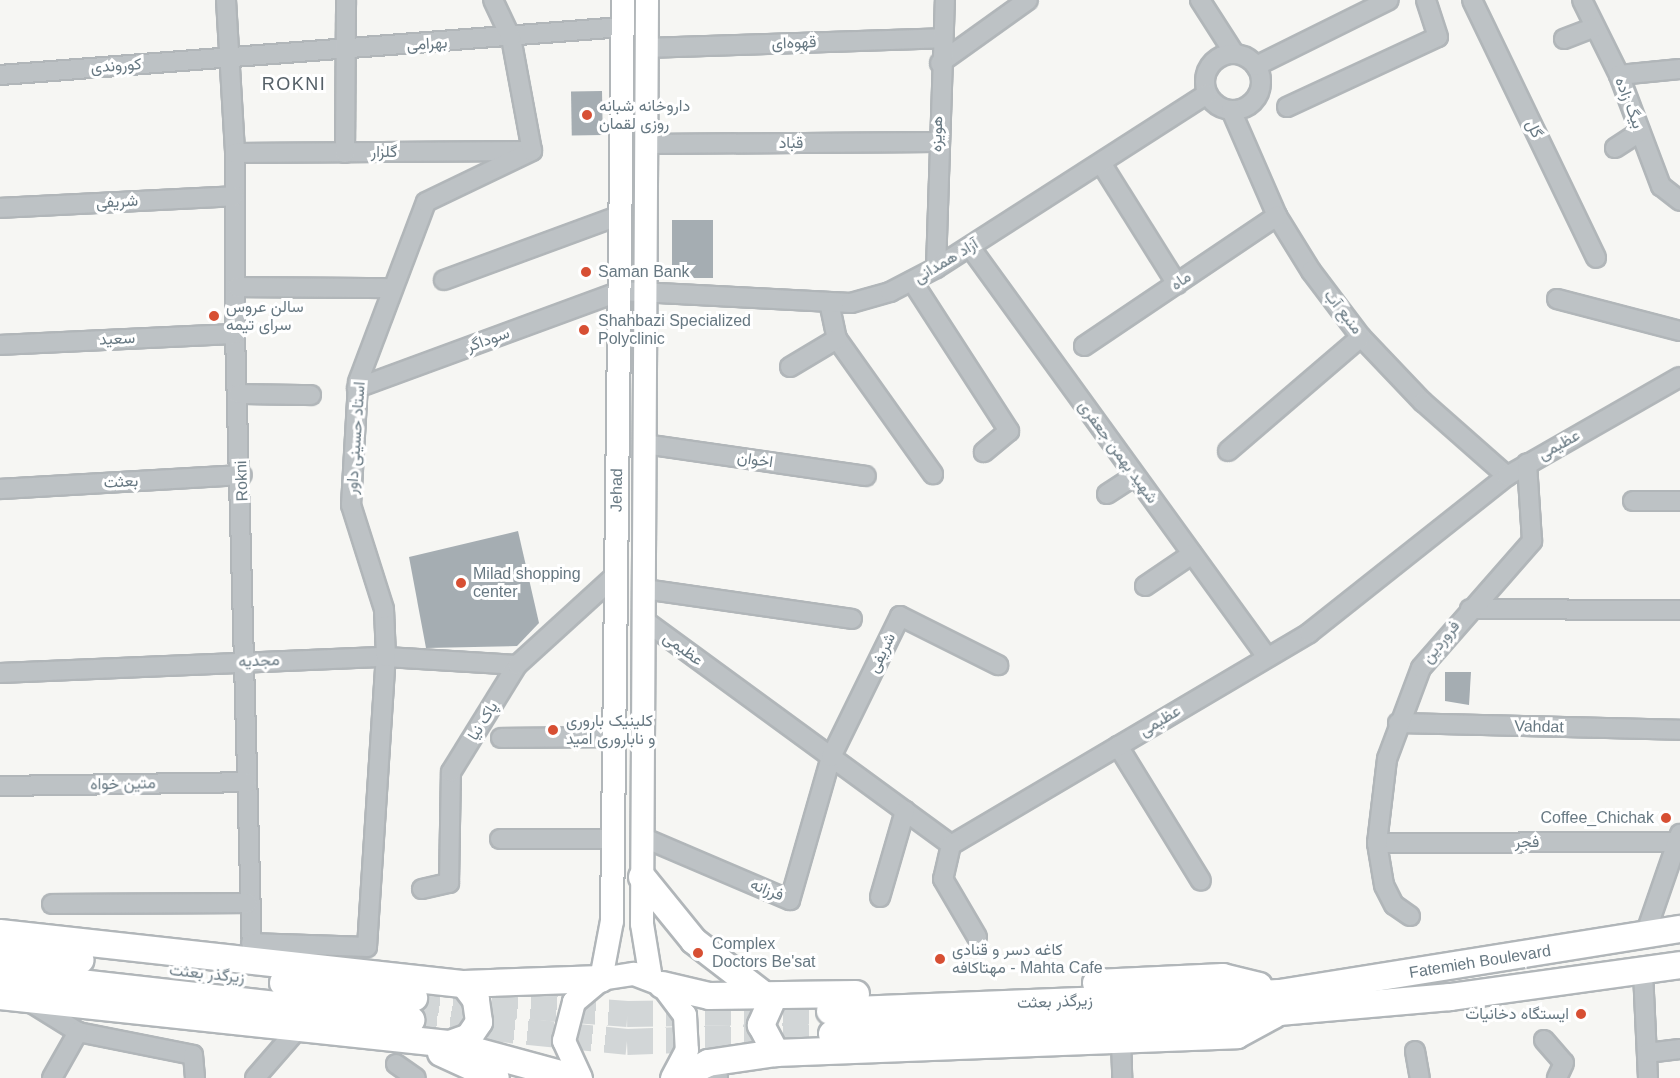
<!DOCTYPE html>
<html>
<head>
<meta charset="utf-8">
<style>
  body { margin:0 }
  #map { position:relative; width:1680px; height:1078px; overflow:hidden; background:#f6f6f3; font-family:Arial,Vazirmatn,sans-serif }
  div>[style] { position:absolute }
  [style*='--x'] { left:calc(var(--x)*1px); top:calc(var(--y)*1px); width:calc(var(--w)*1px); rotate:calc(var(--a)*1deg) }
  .building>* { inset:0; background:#a5adb2; transform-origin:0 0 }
  .highway-tunnel>* { height:26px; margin-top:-13px; transform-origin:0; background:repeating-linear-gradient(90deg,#d2d6d7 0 26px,transparent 0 39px) }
  .roads { filter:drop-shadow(2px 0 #b1b6b9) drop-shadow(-2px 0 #b1b6b9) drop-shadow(0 2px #b1b6b9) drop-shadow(0 -2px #b1b6b9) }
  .minor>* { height:18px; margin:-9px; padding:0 9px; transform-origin:9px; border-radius:9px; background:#bdc2c5 }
  .minor>.ring { margin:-9px; padding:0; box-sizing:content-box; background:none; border:18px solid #bdc2c5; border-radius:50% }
  .major>* { height:22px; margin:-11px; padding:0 11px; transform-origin:11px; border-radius:11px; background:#fff }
  .highway>* { height:26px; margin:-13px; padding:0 13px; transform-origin:13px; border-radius:13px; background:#fff }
  .dots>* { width:16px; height:16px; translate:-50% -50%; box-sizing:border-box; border:3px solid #fff; border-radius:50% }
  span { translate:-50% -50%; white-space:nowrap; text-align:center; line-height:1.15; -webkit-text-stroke:6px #fff; paint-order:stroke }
  .street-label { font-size:16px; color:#677882 }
  .poi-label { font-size:16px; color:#677882 }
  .left { translate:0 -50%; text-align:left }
  .right { translate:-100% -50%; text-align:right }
  .neighbourhood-label { font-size:18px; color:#556068; letter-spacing:1.5px }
</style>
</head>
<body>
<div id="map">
  <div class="building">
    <div style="left:602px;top:91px;width:44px;height:31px;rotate:89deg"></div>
    <div style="left:672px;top:220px;width:41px;height:58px"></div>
    <div style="clip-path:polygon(518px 531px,539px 623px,517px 646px,426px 648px,409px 557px)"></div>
    <div style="clip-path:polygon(1445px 672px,1471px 672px,1469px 705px,1445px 701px)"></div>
  </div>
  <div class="highway-tunnel">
    <div style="--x:414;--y:998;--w:214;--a:4.3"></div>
    <div style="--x:627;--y:1014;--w:203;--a:-0.8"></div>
    <div style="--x:411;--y:1020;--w:217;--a:5.8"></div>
    <div style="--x:627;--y:1042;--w:205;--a:-2.2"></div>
  </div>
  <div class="roads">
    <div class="minor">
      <div style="--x:226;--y:0;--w:153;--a:86.6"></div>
      <div style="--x:235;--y:153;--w:181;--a:90"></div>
      <div style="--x:235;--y:334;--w:620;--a:88.43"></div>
      <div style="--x:1200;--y:0;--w:63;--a:57.3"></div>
      <div style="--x:1472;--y:0;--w:286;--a:64.3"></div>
      <div style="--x:1582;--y:0;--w:84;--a:63.7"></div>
      <div style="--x:1619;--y:75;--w:119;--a:69.3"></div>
      <div style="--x:1661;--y:186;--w:24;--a:38"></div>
      <div style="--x:1564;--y:39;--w:33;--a:-21"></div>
      <div style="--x:647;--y:48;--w:294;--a:-1.9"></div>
      <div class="ring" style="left:1205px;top:54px;width:38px;height:38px"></div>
      <div style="--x:940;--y:63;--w:108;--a:-35.6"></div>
      <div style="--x:1256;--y:66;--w:148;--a:-26.4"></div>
      <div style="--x:0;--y:75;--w:625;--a:-4.41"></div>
      <div style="--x:1619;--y:75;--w:61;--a:-5.6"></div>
      <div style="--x:1287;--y:107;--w:166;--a:-24.9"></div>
      <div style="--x:1438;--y:37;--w:39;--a:-108"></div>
      <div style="--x:1231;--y:110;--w:116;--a:66.5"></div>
      <div style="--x:1277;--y:216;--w:65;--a:58.3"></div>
      <div style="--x:1311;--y:271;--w:83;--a:52.9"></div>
      <div style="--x:1361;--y:337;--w:90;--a:46.4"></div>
      <div style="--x:1423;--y:402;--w:112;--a:41.4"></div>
      <div style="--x:646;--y:144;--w:290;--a:-0.4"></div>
      <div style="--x:1615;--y:148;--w:30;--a:-33"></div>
      <div style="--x:235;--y:153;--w:292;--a:-0.4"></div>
      <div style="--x:345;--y:153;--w:153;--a:-89.6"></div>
      <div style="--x:1101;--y:163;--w:143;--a:57.9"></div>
      <div style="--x:0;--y:208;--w:235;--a:-2.9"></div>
      <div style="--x:970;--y:247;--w:506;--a:54.08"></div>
      <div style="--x:936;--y:268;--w:268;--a:-88.1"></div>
      <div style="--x:444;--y:280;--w:189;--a:-20.2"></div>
      <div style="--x:912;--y:281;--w:179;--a:57.1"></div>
      <div style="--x:1009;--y:431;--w:33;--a:140"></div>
      <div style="--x:237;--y:287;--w:156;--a:0.4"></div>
      <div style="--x:1557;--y:299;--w:127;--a:14.6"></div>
      <div style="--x:829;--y:302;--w:38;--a:78"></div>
      <div style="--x:837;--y:339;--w:166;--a:54.6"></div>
      <div style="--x:0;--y:345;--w:235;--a:-2.7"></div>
      <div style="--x:1084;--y:346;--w:233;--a:-34"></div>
      <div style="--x:790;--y:367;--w:55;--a:-30.8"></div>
      <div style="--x:357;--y:388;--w:280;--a:-20.2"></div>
      <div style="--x:620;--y:291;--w:231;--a:3"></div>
      <div style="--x:851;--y:303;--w:41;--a:-15.8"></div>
      <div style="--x:890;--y:292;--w:52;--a:-27.6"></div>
      <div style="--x:936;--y:268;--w:322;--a:-32.7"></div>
      <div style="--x:238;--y:394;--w:73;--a:0.8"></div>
      <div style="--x:644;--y:444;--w:224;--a:8.2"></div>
      <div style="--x:1228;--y:451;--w:175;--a:-40.6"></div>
      <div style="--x:0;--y:489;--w:242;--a:-3.3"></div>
      <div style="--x:1107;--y:494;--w:33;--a:-33"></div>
      <div style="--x:1633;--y:501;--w:47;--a:0"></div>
      <div style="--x:1145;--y:586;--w:57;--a:-34.2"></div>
      <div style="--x:644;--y:589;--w:210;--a:8.2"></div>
      <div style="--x:1470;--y:609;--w:210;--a:0.3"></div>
      <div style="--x:644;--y:620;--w:381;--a:36.2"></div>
      <div style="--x:0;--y:673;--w:386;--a:-2.4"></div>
      <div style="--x:386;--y:657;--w:131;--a:3.5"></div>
      <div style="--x:1398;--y:723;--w:282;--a:1.4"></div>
      <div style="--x:501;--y:738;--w:113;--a:-0.5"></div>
      <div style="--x:1118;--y:746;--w:158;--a:58.4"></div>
      <div style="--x:0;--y:786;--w:247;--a:-0.9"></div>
      <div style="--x:642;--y:837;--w:161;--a:23.1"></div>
      <div style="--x:790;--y:900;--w:149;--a:-74"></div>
      <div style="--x:831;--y:757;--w:157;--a:-63.9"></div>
      <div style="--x:900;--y:616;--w:110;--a:26.6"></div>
      <div style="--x:500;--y:839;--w:113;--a:0"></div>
      <div style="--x:1377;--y:843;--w:301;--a:-0.2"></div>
      <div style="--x:951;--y:845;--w:416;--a:-30.6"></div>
      <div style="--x:1309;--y:633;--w:253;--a:-38.4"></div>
      <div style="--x:1507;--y:476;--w:199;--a:-29.8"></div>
      <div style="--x:951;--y:845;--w:35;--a:103"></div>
      <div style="--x:943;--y:879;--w:67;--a:59.6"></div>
      <div style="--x:422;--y:889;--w:28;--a:-13"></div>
      <div style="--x:449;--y:883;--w:111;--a:-89"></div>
      <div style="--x:451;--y:772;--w:126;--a:-58.3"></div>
      <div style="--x:517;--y:665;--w:134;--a:-42.3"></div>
      <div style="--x:880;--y:897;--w:90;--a:-73.8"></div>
      <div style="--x:52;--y:904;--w:196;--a:-0.3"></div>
      <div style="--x:1410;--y:916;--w:19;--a:-145"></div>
      <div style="--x:1394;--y:905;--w:22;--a:-117"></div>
      <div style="--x:1384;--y:885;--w:43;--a:-99.5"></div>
      <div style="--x:1377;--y:843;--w:85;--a:-83.2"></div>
      <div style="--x:1387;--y:759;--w:97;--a:-69.5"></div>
      <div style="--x:1421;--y:668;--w:169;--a:-48.8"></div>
      <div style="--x:1532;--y:541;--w:78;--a:-93.7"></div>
      <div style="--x:1645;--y:935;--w:107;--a:-70.9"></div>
      <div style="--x:251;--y:943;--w:116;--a:2"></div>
      <div style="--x:367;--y:947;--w:291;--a:-86.3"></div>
      <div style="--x:386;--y:657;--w:48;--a:-92.4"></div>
      <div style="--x:384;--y:609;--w:109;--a:-107.6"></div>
      <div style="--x:351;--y:505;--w:123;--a:-86.7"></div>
      <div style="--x:358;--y:382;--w:192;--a:-69.3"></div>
      <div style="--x:426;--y:202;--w:118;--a:-25.7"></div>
      <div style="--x:532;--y:151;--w:115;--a:-100.5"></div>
      <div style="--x:511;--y:38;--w:42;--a:-115.3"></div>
      <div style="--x:1643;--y:972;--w:106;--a:87.3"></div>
      <div style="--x:30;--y:1002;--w:57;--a:32"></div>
      <div style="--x:78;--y:1032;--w:117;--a:11.3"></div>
      <div style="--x:193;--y:1055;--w:23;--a:85"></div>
      <div style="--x:1544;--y:1040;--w:30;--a:49"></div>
      <div style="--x:1564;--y:1063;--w:17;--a:115"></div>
      <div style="--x:1121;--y:1041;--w:37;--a:88"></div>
      <div style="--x:1415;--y:1051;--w:27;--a:80"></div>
      <div style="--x:1647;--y:1053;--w:33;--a:-7"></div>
      <div style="--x:396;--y:1064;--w:24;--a:35"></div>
      <div style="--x:718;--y:1076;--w:2;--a:90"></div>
      <div style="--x:52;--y:1078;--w:53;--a:-60.5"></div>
      <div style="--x:255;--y:1078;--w:62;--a:-48.9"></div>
    </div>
    <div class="major">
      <div style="--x:647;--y:0;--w:924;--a:90.31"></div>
      <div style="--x:642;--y:924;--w:56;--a:80.7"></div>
      <div style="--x:601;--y:979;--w:59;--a:-79.3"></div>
      <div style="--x:612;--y:921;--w:921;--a:-89.32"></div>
      <div style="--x:581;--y:1078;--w:41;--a:-114.7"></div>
      <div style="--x:564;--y:1041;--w:40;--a:-75.6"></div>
      <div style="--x:574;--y:1002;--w:35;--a:-40"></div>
      <div style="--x:601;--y:979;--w:33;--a:-9"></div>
      <div style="--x:634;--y:974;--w:30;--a:21"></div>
      <div style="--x:662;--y:985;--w:38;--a:53"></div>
      <div style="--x:685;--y:1015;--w:35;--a:87"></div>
      <div style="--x:687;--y:1050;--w:32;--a:118"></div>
    </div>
    <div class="highway">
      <div style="--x:642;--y:877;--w:82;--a:50.9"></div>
      <div style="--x:694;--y:941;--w:93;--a:37.6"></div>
      <div style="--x:0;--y:933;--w:467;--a:6.3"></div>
      <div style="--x:464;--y:984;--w:137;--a:-2.1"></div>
      <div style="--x:0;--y:951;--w:81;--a:6.4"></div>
      <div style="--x:0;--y:974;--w:414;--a:6.4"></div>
      <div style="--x:283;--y:983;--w:132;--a:6.5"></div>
      <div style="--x:1096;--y:983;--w:127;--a:-2.7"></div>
      <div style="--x:1223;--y:977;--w:37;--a:14"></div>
      <div style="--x:662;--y:985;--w:48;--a:13.2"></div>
      <div style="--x:709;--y:996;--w:147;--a:-0.8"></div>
      <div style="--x:0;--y:996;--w:453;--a:6.1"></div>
      <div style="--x:450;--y:1044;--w:130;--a:15.2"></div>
      <div style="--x:773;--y:998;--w:30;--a:114"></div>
      <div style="--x:761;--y:1025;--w:32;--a:62"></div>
      <div style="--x:830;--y:1011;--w:450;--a:-2.3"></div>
      <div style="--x:1280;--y:993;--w:405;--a:-9.1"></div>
      <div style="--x:832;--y:1034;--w:448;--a:-2.8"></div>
      <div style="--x:1279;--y:1012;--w:172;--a:-5"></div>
      <div style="--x:1450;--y:997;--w:232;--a:-7.9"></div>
      <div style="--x:450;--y:1044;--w:20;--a:-20"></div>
      <div style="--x:469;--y:1037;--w:18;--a:-56"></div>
      <div style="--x:479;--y:1022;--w:22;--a:-98"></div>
      <div style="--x:476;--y:1000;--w:20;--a:-127"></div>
      <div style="--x:441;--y:1053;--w:60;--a:24.4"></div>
      <div style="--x:679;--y:1078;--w:33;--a:-27"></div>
      <div style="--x:708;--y:1063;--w:69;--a:-8.4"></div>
      <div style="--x:776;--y:1053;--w:461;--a:-2.2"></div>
      <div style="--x:1237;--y:1035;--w:42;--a:-28.4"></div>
    </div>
  </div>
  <div class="dots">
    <div style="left:587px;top:115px;background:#d74f33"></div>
    <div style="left:586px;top:272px;background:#d74f33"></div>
    <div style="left:214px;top:316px;background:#d74f33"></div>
    <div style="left:584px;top:330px;background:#d74f33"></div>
    <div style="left:461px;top:583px;background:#d74f33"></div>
    <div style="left:553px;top:730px;background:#d74f33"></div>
    <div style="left:1666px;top:818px;background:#d74f33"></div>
    <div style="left:698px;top:953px;background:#d74f33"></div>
    <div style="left:940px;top:959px;background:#d74f33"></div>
    <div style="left:1581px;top:1014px;background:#d74f33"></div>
  </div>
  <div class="street-label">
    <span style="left:794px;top:43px;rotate:-2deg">قهوه‌ای</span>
    <span style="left:427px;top:44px;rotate:-4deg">بهرامی</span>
    <span style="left:116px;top:66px;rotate:-4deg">کوروندی</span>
    <span style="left:1629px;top:103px;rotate:69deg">بیگ زاده</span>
    <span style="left:1534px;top:129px;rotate:64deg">گل</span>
    <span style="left:937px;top:134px;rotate:-88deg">هویزه</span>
    <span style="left:791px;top:143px">قباد</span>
    <span style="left:384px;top:152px">گلزار</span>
    <span style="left:117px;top:202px;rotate:-3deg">شریفی</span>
    <span style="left:946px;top:261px;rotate:-31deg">آزاد همدانی</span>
    <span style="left:1181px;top:281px;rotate:-34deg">ماه</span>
    <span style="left:1343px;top:312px;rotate:52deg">منبع آب</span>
    <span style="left:117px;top:339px;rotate:-3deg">سعید</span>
    <span style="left:488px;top:340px;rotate:-20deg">سوداگر</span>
    <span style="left:356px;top:438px;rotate:-86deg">استاد حسینی داور</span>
    <span style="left:1559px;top:445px;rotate:-29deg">عظیمی</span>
    <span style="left:1118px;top:452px;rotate:54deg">شهید بهمن جعفری</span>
    <span style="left:755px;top:460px;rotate:8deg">اخوان</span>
    <span style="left:242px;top:481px;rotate:-92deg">Rokni</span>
    <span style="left:121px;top:482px;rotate:-3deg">بعثت</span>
    <span style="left:617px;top:490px;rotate:-89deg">Jehad</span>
    <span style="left:1441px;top:642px;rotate:-51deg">فروردین</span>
    <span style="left:683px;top:649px;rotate:36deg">عظیمی</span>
    <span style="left:882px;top:653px;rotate:-64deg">شریفی</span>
    <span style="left:259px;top:661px;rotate:-2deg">مجدیه</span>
    <span style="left:483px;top:721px;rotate:-58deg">پاک نیا</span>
    <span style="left:1160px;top:721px;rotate:-31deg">عظیمی</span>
    <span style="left:1539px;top:727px;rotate:1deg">Vahdat</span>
    <span style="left:123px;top:784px;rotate:-1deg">متین خواه</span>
    <span style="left:1527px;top:842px">فجر</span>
    <span style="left:767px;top:890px;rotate:22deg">فرزانه</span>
    <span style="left:1480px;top:962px;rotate:-9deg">Fatemieh Boulevard</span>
    <span style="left:207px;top:974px;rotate:6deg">زیرگذر بعثت</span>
    <span style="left:1055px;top:1002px;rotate:-2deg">زیرگذر بعثت</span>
  </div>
  <div class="poi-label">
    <span class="left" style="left:599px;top:115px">داروخانه شبانه<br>روزی لقمان</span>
    <span class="left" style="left:598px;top:272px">Saman Bank</span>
    <span class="left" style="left:226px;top:316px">سالن عروس<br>سرای تیمه</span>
    <span class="left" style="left:598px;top:330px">Shahbazi Specialized<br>Polyclinic</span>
    <span class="left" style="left:473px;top:583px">Milad shopping<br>center</span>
    <span class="left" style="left:566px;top:730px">کلینیک باروری<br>و ناباروری امید</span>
    <span class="right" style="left:1654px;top:818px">Coffee_Chichak</span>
    <span class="left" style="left:712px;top:953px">Complex<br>Doctors Be'sat</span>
    <span class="left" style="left:952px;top:959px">کاغه دسر و قنادی<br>مهتاکافه - Mahta Cafe</span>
    <span class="right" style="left:1569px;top:1014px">ایستگاه دخانیات</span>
  </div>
  <div class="neighbourhood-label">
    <span style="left:294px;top:84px">ROKNI</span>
  </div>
</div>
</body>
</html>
